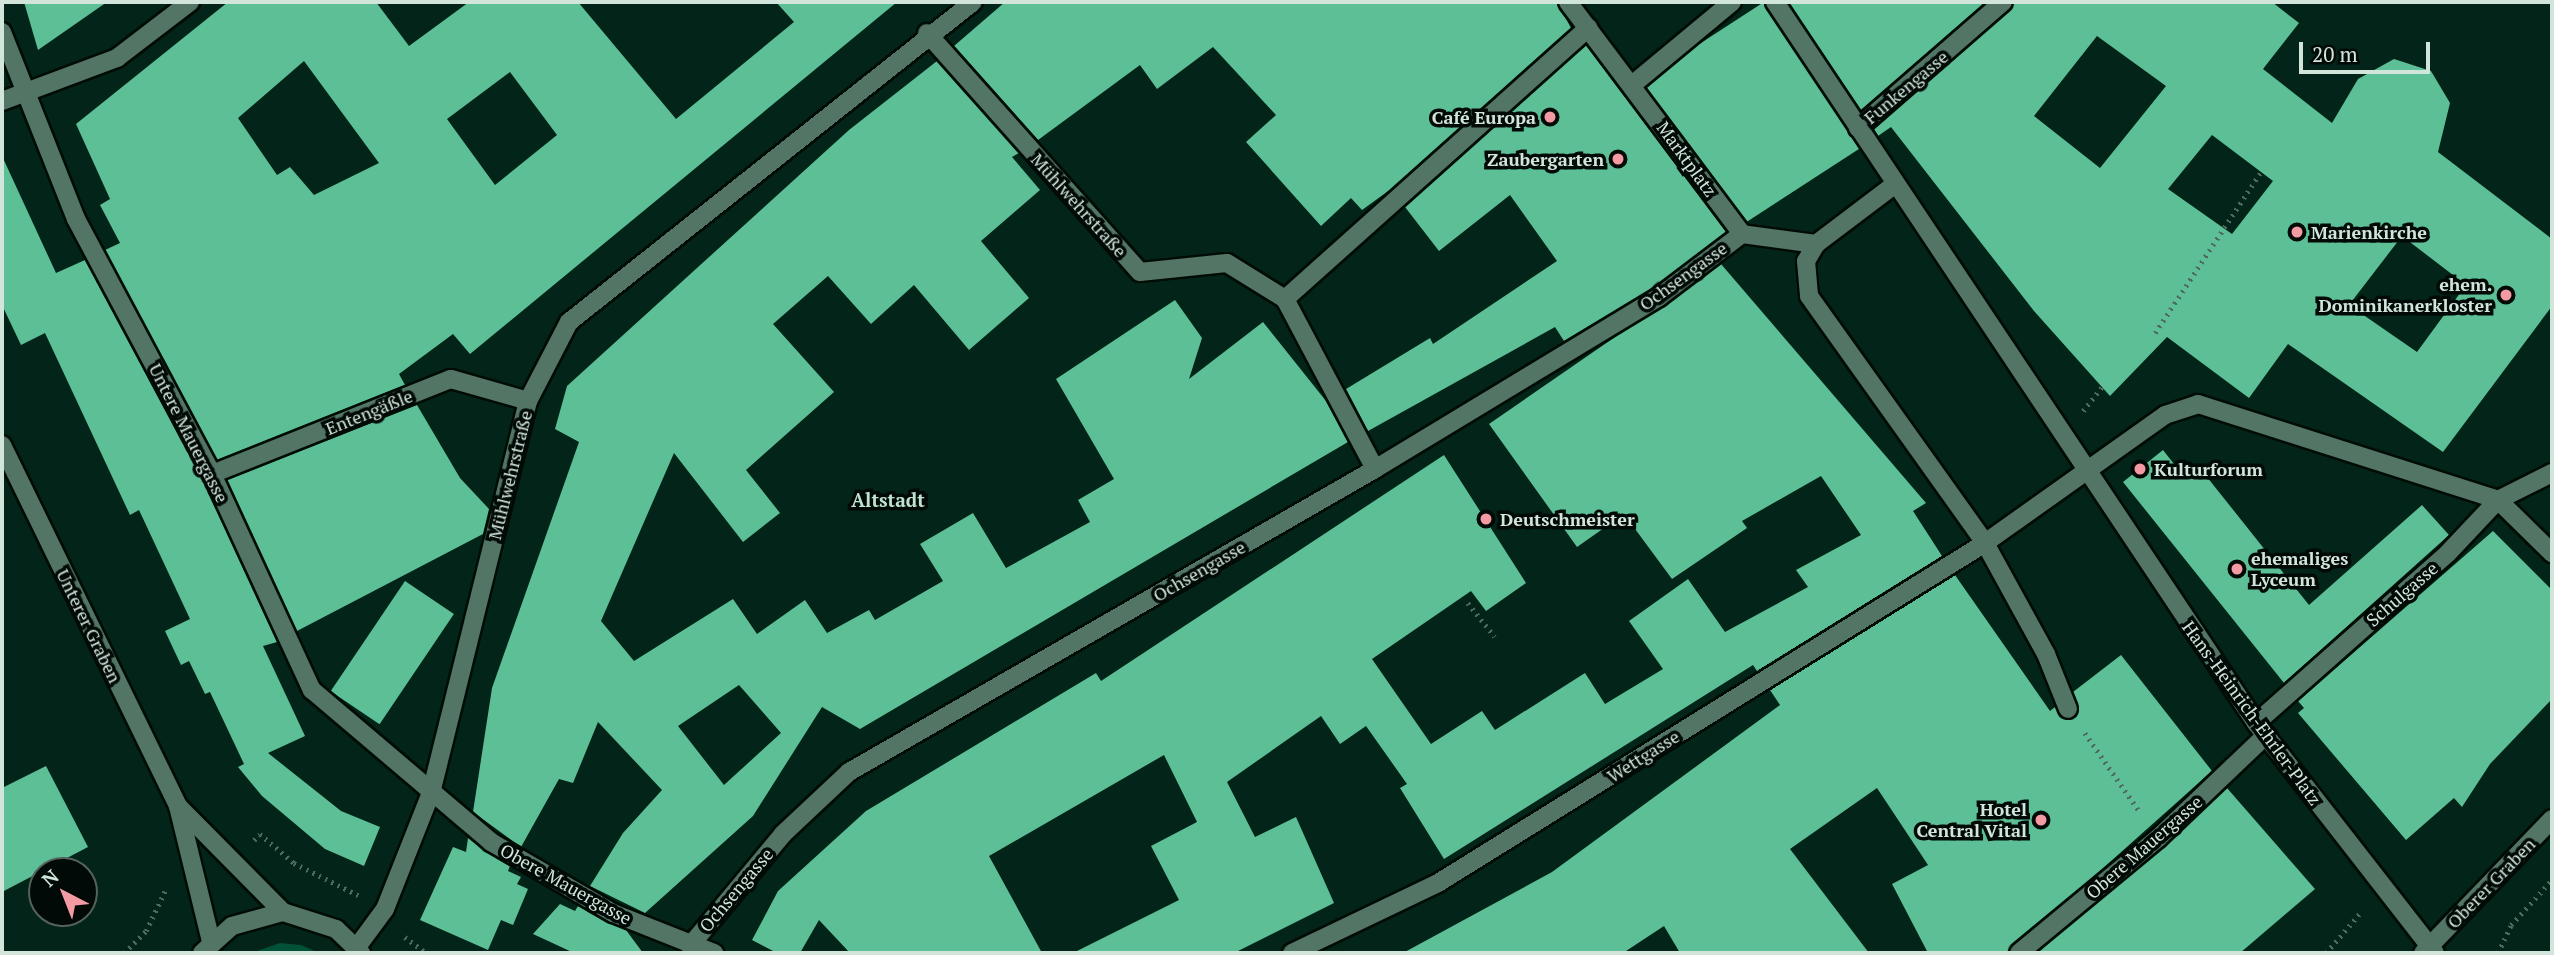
<!DOCTYPE html>
<html>
<head>
<meta charset="utf-8">
<style>
  body { margin:0 }
  #map { position:relative; width:2554px; height:955px; overflow:hidden; background:#032418; font-family:"PT Serif",serif }
  div>[style] { position:absolute }
  [style*='--x'] { left:calc(var(--x)*1px); top:calc(var(--y)*1px); width:calc(var(--w)*1px); rotate:calc(var(--a)*1deg) }
  .green>* { inset:0; background:#005138 }
  .building>* { inset:0; background:#5cbf96; transform-origin:0 0 }
  .path>* { height:4.5px; margin-top:-2.25px; transform-origin:0; background:repeating-linear-gradient(90deg,#4f6b60 0 2px,transparent 0 7px) }
  .roads { filter:drop-shadow(2px 0 #000c05) drop-shadow(-2px 0 #000c05) drop-shadow(0 2px #000c05) drop-shadow(0 -2px #000c05) }
  .minor>* { height:18px; margin:-9px; padding:0 9px; transform-origin:9px; border-radius:9px; background:#537565 }
  .dots>* { width:19px; height:19px; translate:-50% -50%; box-sizing:border-box; border:4px solid #010a06; border-radius:50% }
  span { translate:-50% -50%; white-space:nowrap; text-align:center; line-height:1.15; -webkit-text-stroke:7px #010a06; paint-order:stroke }
  .street-label { font-size:18px; color:#d2e5db }
  .poi-label { font-size:18px; color:#d2e5db; font-weight:700 }
  .right { translate:-100% -50%; text-align:right }
  .left { translate:0 -50%; text-align:left }
  .neighbourhood-label { font-size:19px; color:#bee3d1; font-weight:700 }
  .frame { position:absolute; inset:0; border:4px solid #d2e5db; pointer-events:none }
  .north { position:absolute; left:28px; top:857px; width:70px; height:70px; box-sizing:border-box; background:#010a06; border:2px solid #55625b; border-radius:50%; rotate:318deg; font-size:19px; font-weight:700; line-height:28px; text-align:center; color:#d2e5db }
  .north::after { content:''; display:block; margin:auto; width:24px; height:32px; background:#f49aa2; clip-path:polygon(50% 0,100% 100%,50% 72%,0 100%) }
  .scale { position:absolute; left:2299px; top:42px; width:131px; height:32px; box-sizing:border-box; border:4px solid #d2e5db; border-top:0; padding-left:9px; font-size:21px; line-height:24px; white-space:nowrap; color:#d2e5db; -webkit-text-stroke:5px #010a06; paint-order:stroke }
</style>
</head>
<body>
<div id="map">
  <div class="green">
    <div style="clip-path:polygon(280px 943px,301px 945px,319px 953px,251px 953px)"></div>
  </div>
  <div class="building">
    <div style="clip-path:polygon(24px 2px,107px 2px,38px 50px)"></div>
    <div style="clip-path:polygon(evenodd,228px 2px,376px 2px,409px 46px,469px 2px,578px 2px,676px 119px,794px 22px,776px 2px,897px 2px,470px 354px,453px 334px,399px 374px,405px 385px,217px 460px,105px 250px,120px 243px,100px 205px,110px 199px,76px 124px,228px 2px,304px 61px,379px 163px,314px 195px,290px 167px,277px 175px,238px 118px,304px 61px,228px 2px,510px 72px,557px 135px,495px 185px,447px 119px,510px 72px)"></div>
    <div style="clip-path:polygon(1005px 2px,1557px 2px,1571px 28px,1391px 189px,1362px 210px,1351px 198px,1321px 226px,1246px 142px,1276px 115px,1213px 47px,1157px 89px,1140px 65px,1038px 140px,954px 46px)"></div>
    <div style="left:1764px;top:2px;width:175px;height:145px;rotate:57deg"></div>
    <div style="clip-path:polygon(1788px 2px,1986px 2px,1861px 110px)"></div>
    <div style="clip-path:polygon(evenodd,2014px 2px,2272px 2px,2299px 23px,2263px 69px,2332px 123px,2358px 79px,2394px 59px,2431px 71px,2450px 103px,2438px 152px,2552px 239px,2552px 306px,2443px 452px,2288px 344px,2249px 398px,2167px 337px,2110px 396px,2034px 311px,1891px 127px,1878px 136px,1874px 129px,2014px 2px,2097px 36px,2166px 86px,2100px 168px,2034px 116px,2097px 36px,2014px 2px,2212px 135px,2273px 181px,2232px 234px,2168px 189px,2212px 135px,2014px 2px,2402px 236px,2466px 285px,2417px 352px,2349px 305px,2402px 236px)"></div>
    <div style="clip-path:polygon(1586px 45px,1726px 232px,1653px 288px,1564px 341px,1555px 327px,1368px 431px,1346px 389px,1430px 338px,1433px 344px,1557px 261px,1510px 195px,1439px 251px,1405px 207px)"></div>
    <div style="clip-path:polygon(evenodd,937px 61px,1019px 153px,1012px 157px,1040px 190px,981px 241px,1029px 298px,969px 350px,914px 285px,871px 324px,828px 276px,773px 324px,834px 392px,746px 470px,780px 513px,743px 542px,674px 453px,601px 621px,634px 661px,733px 599px,757px 634px,805px 600px,827px 633px,869px 610px,875px 620px,943px 581px,920px 544px,973px 513px,1006px 568px,1090px 522px,1078px 500px,1114px 479px,1056px 379px,1175px 300px,1202px 338px,1189px 379px,1263px 322px,1326px 401px,1348px 442px,860px 729px,822px 707px,753px 816px,645px 913px,590px 886px,623px 833px,662px 790px,598px 722px,573px 783px,559px 779px,521px 847px,473px 812px,492px 688px,579px 442px,555px 429px,567px 386px,849px 130px,937px 61px,739px 685px,781px 733px,724px 785px,678px 726px,739px 685px)"></div>
    <div style="clip-path:polygon(2px 156px,56px 273px,85px 260px,202px 479px,277px 642px,263px 646px,305px 736px,268px 753px,341px 811px,380px 827px,364px 866px,325px 849px,262px 796px,238px 767px,244px 764px,210px 692px,205px 694px,189px 661px,181px 665px,165px 631px,190px 619px,139px 510px,130px 515px,45px 333px,21px 345px,2px 305px)"></div>
    <div style="clip-path:polygon(1721px 264px,1926px 503px,1913px 511px,1942px 556px,1757px 671px,1753px 665px,1444px 859px,1400px 788px,1407px 784px,1366px 726px,1340px 744px,1321px 716px,1227px 782px,1255px 837px,1296px 817px,1334px 903px,1234px 953px,1073px 953px,1179px 900px,1151px 846px,1197px 822px,1164px 755px,989px 856px,1042px 953px,850px 953px,819px 920px,800px 953px,777px 953px,752px 940px,778px 891px,866px 811px,1096px 673px,1101px 681px,1444px 455px,1526px 583px,1486px 611px,1471px 591px,1372px 659px,1431px 744px,1482px 711px,1495px 730px,1585px 673px,1605px 704px,1663px 669px,1629px 621px,1688px 579px,1725px 632px,1808px 587px,1796px 570px,1861px 535px,1821px 476px,1742px 521px,1747px 528px,1672px 579px,1624px 514px,1577px 547px,1489px 424px)"></div>
    <div style="clip-path:polygon(417px 405px,460px 478px,489px 509px,483px 534px,297px 631px,227px 480px)"></div>
    <div style="clip-path:polygon(2163px 450px,2185px 478px,2199px 467px,2309px 605px,2422px 505px,2449px 535px,2284px 683px,2123px 482px)"></div>
    <div style="clip-path:polygon(2493px 531px,2552px 590px,2552px 699px,2490px 764px,2462px 807px,2454px 798px,2406px 840px,2298px 713px,2304px 708px,2298px 701px)"></div>
    <div style="clip-path:polygon(1955px 575px,2050px 711px,2055px 707px,2066px 720px,2076px 717px,2073px 692px,2121px 655px,2212px 771px,2008px 953px,1928px 953px,1892px 884px,1928px 865px,1877px 788px,1790px 849px,1869px 953px,1680px 953px,1664px 926px,1623px 953px,1403px 953px,1552px 872px,1780px 705px,1770px 690px)"></div>
    <div style="left:405px;top:581px;width:59px;height:133px;rotate:34deg"></div>
    <div style="clip-path:polygon(46px 766px,88px 847px,2px 892px,2px 788px)"></div>
    <div style="clip-path:polygon(2227px 788px,2315px 889px,2240px 953px,2037px 953px)"></div>
    <div style="clip-path:polygon(468px 838px,510px 866px,508px 871px,521px 877px,517px 884px,528px 889px,513px 925px,501px 920px,488px 950px,420px 920px,453px 847px,466px 852px)"></div>
    <div style="clip-path:polygon(560px 904px,575px 911px,578px 906px,626px 930px,643px 953px,574px 953px,533px 934px)"></div>
  </div>
  <div class="path">
    <div style="--x:2155;--y:333;--w:195;--a:-56.7"></div>
    <div style="--x:2083;--y:411;--w:31;--a:-52"></div>
    <div style="--x:1468;--y:603;--w:43;--a:51.5"></div>
    <div style="--x:2085;--y:733;--w:96;--a:55.2"></div>
    <div style="--x:254;--y:840;--w:8;--a:-45"></div>
    <div style="--x:260;--y:834;--w:45;--a:40.5"></div>
    <div style="--x:294;--y:863;--w:72;--a:26.6"></div>
    <div style="--x:405;--y:937;--w:26;--a:37"></div>
    <div style="--x:124;--y:953;--w:31;--a:-45"></div>
    <div style="--x:146;--y:931;--w:44;--a:-64.6"></div>
    <div style="--x:2326;--y:953;--w:54;--a:-49.5"></div>
    <div style="--x:2498;--y:953;--w:31;--a:-65"></div>
    <div style="--x:2511;--y:925;--w:61;--a:-47.7"></div>
  </div>
  <div class="roads">
    <div class="minor">
      <div style="--x:1568;--y:2;--w:290;--a:53.1"></div>
      <div style="--x:1775;--y:2;--w:867;--a:56.29"></div>
      <div style="--x:2256;--y:723;--w:291;--a:52.1"></div>
      <div style="--x:2;--y:32;--w:201;--a:68.4"></div>
      <div style="--x:76;--y:219;--w:289;--a:61.9"></div>
      <div style="--x:212;--y:474;--w:238;--a:65.2"></div>
      <div style="--x:312;--y:690;--w:235;--a:40.3"></div>
      <div style="--x:491;--y:842;--w:141;--a:30.2"></div>
      <div style="--x:613;--y:913;--w:109;--a:21.6"></div>
      <div style="--x:927;--y:33;--w:320;--a:48.3"></div>
      <div style="--x:1140;--y:272;--w:87;--a:-5.9"></div>
      <div style="--x:1227;--y:263;--w:68;--a:31.8"></div>
      <div style="--x:1285;--y:299;--w:192;--a:62.1"></div>
      <div style="--x:1632;--y:85;--w:130;--a:-39.7"></div>
      <div style="--x:2;--y:101;--w:123;--a:-20.5"></div>
      <div style="--x:117;--y:58;--w:92;--a:-37.5"></div>
      <div style="--x:1858;--y:128;--w:192;--a:-41"></div>
      <div style="--x:1894;--y:185;--w:98;--a:142.9"></div>
      <div style="--x:1816;--y:244;--w:20;--a:120"></div>
      <div style="--x:1806;--y:261;--w:35;--a:85"></div>
      <div style="--x:1809;--y:296;--w:303;--a:54.5"></div>
      <div style="--x:1985;--y:543;--w:221;--a:-35.4"></div>
      <div style="--x:2165;--y:415;--w:35;--a:-18"></div>
      <div style="--x:2198;--y:404;--w:315;--a:17.7"></div>
      <div style="--x:2498;--y:500;--w:76;--a:44.5"></div>
      <div style="--x:1742;--y:234;--w:75;--a:7.7"></div>
      <div style="--x:1285;--y:299;--w:407;--a:-41.8"></div>
      <div style="--x:2;--y:445;--w:402;--a:64"></div>
      <div style="--x:178;--y:806;--w:139;--a:76.3"></div>
      <div style="--x:212;--y:474;--w:257;--a:-21.7"></div>
      <div style="--x:451;--y:379;--w:80;--a:15.9"></div>
      <div style="--x:2256;--y:723;--w:256;--a:-41.5"></div>
      <div style="--x:2448;--y:553;--w:73;--a:-46.7"></div>
      <div style="--x:2498;--y:500;--w:60;--a:-26.6"></div>
      <div style="--x:178;--y:806;--w:149;--a:45.3"></div>
      <div style="--x:690;--y:946;--w:146;--a:-50.3"></div>
      <div style="--x:783;--y:834;--w:91;--a:-43.2"></div>
      <div style="--x:849;--y:772;--w:607;--a:-29.94"></div>
      <div style="--x:1375;--y:469;--w:332;--a:-31.2"></div>
      <div style="--x:1659;--y:297;--w:104;--a:-37.2"></div>
      <div style="--x:357;--y:947;--w:47;--a:-53.6"></div>
      <div style="--x:385;--y:909;--w:125;--a:-68.4"></div>
      <div style="--x:431;--y:793;--w:404;--a:-76.1"></div>
      <div style="--x:528;--y:401;--w:89;--a:-62.6"></div>
      <div style="--x:569;--y:322;--w:515;--a:-38.38"></div>
      <div style="--x:202;--y:953;--w:40;--a:-42"></div>
      <div style="--x:232;--y:926;--w:53;--a:-15.4"></div>
      <div style="--x:283;--y:912;--w:56;--a:17.8"></div>
      <div style="--x:336;--y:929;--w:35;--a:44"></div>
      <div style="--x:1292;--y:953;--w:162;--a:-25.6"></div>
      <div style="--x:1438;--y:883;--w:644;--a:-31.86"></div>
      <div style="--x:1985;--y:543;--w:127;--a:61.2"></div>
      <div style="--x:2046;--y:654;--w:59;--a:68.2"></div>
      <div style="--x:2019;--y:953;--w:180;--a:-39.6"></div>
      <div style="--x:2158;--y:838;--w:148;--a:-43.6"></div>
      <div style="--x:2423;--y:953;--w:186;--a:-46.1"></div>
    </div>
  </div>
  <div class="dots">
    <div style="left:1550px;top:117px;background:#f49aa2"></div>
    <div style="left:1618px;top:159px;background:#f49aa2"></div>
    <div style="left:2297px;top:232px;background:#f49aa2"></div>
    <div style="left:2506px;top:295px;background:#f49aa2"></div>
    <div style="left:2140px;top:469px;background:#f49aa2"></div>
    <div style="left:1486px;top:519px;background:#f49aa2"></div>
    <div style="left:2237px;top:569px;background:#f49aa2"></div>
    <div style="left:2041px;top:820px;background:#f49aa2"></div>
  </div>
  <div class="street-label">
    <span style="left:1906px;top:87px;rotate:-40deg">Funkengasse</span>
    <span style="left:1687px;top:159px;rotate:54deg">Marktplatz</span>
    <span style="left:1079px;top:205px;rotate:48deg">Mühlwehrstraße</span>
    <span style="left:1683px;top:276px;rotate:-36deg">Ochsengasse</span>
    <span style="left:369px;top:412px;rotate:-22deg">Entengäßle</span>
    <span style="left:189px;top:433px;rotate:63deg">Untere Mauergasse</span>
    <span style="left:510px;top:475px;rotate:-76deg">Mühlwehrstraße</span>
    <span style="left:1199px;top:571px;rotate:-30deg">Ochsengasse</span>
    <span style="left:2402px;top:594px;rotate:-41deg">Schulgasse</span>
    <span style="left:89px;top:626px;rotate:64deg">Unterer Graben</span>
    <span style="left:2252px;top:713px;rotate:54deg">Hans-Heinrich-Ehrler-Platz</span>
    <span style="left:1643px;top:756px;rotate:-32deg">Wettgasse</span>
    <span style="left:2144px;top:847px;rotate:-41deg">Obere Mauergasse</span>
    <span style="left:2491px;top:883px;rotate:-46deg">Oberer Graben</span>
    <span style="left:566px;top:884px;rotate:29deg">Obere Mauergasse</span>
    <span style="left:736px;top:890px;rotate:-50deg">Ochsengasse</span>
  </div>
  <div class="poi-label">
    <span class="right" style="left:1536px;top:117px">Café Europa</span>
    <span class="right" style="left:1604px;top:159px">Zaubergarten</span>
    <span class="left" style="left:2311px;top:232px">Marienkirche</span>
    <span class="right" style="left:2492px;top:295px">ehem.<br>Dominikanerkloster</span>
    <span class="left" style="left:2154px;top:469px">Kulturforum</span>
    <span class="left" style="left:1500px;top:519px">Deutschmeister</span>
    <span class="left" style="left:2251px;top:569px">ehemaliges<br>Lyceum</span>
    <span class="right" style="left:2027px;top:820px">Hotel<br>Central Vital</span>
  </div>
  <div class="neighbourhood-label">
    <span style="left:888px;top:500px">Altstadt</span>
  </div>
  <div class="frame"></div>
  <div class="north">N</div>
  <div class="scale">20 m</div>
</div>
</body>
</html>
